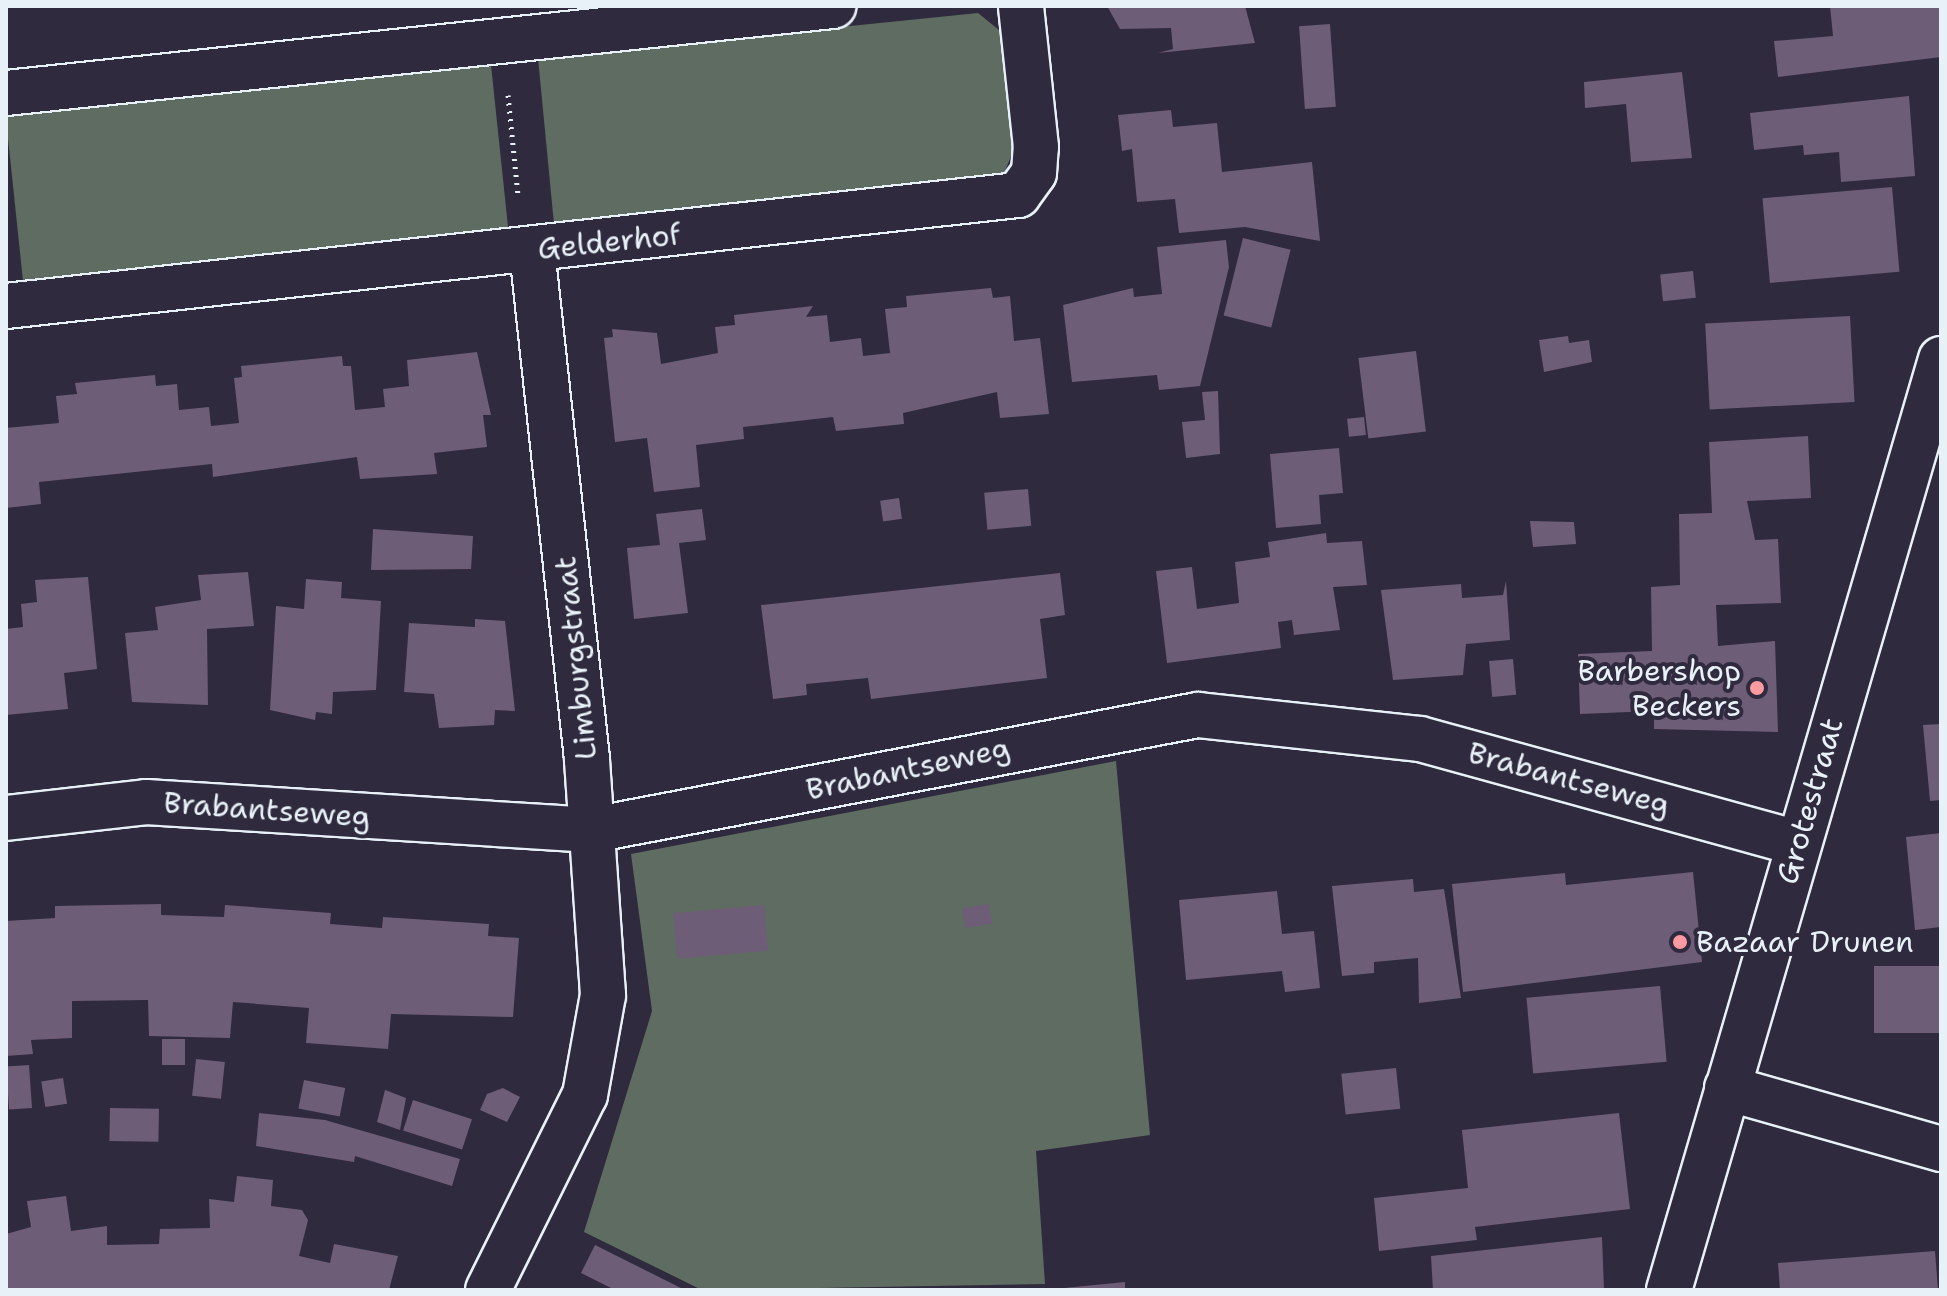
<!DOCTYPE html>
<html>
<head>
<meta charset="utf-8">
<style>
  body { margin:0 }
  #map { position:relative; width:1947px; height:1296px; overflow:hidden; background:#2f2a3d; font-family:"Shantell Sans",sans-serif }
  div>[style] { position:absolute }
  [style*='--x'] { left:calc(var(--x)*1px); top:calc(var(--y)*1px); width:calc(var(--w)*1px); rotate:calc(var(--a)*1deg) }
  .green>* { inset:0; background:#5f6c62; transform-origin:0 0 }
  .building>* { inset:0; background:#6e5d77; transform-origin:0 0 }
  .path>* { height:5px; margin-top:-2.5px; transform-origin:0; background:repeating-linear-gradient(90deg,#e8f1f8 0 2px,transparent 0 8px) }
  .roads { filter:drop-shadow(2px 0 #e8f1f8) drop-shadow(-2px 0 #e8f1f8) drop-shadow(0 2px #e8f1f8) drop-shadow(0 -2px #e8f1f8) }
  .street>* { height:44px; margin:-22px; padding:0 22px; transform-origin:22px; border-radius:22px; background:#2f2a3d }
  .secondary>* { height:44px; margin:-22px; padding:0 22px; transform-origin:22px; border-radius:22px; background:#2f2a3d }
  .dots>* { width:22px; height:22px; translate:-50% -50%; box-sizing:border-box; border:4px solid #2f2a3d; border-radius:50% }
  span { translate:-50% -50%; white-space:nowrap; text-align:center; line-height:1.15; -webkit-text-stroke:8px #2f2a3d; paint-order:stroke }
  .street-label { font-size:30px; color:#e8f1f8 }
  .poi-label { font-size:30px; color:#e8f1f8 }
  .right { translate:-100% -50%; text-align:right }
  .left { translate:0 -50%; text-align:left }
  .frame { position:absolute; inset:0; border:8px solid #e8f1f8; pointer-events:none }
</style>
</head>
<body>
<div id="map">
  <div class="green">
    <div style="clip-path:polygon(978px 13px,1004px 34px,1015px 147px,1004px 173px,554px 224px,538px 58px)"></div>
    <div style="left:491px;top:65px;width:165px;height:488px;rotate:84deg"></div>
    <div style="clip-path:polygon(1116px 761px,1150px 1135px,1036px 1151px,1045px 1284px,702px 1290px,584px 1232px,652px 1011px,631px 854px)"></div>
  </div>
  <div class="building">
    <div style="clip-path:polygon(1107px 6px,1245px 6px,1255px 43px,1158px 53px,1173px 49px,1171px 28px,1120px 29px)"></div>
    <div style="clip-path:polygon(1830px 6px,1941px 6px,1941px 57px,1778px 77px,1774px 41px,1833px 36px)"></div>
    <div style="left:1330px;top:24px;width:83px;height:31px;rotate:86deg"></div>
    <div style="clip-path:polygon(1682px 72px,1692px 158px,1631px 162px,1626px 104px,1585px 108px,1584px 82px)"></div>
    <div style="clip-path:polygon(1909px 96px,1915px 176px,1841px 182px,1839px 152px,1804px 155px,1803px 145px,1754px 150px,1750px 113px)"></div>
    <div style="clip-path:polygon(1171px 110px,1173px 127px,1217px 123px,1222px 172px,1312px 162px,1320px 241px,1245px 227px,1179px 233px,1175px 199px,1137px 202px,1132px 149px,1122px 151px,1118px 115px)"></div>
    <div style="left:1892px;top:187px;width:85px;height:130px;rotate:85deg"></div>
    <div style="left:1243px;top:238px;width:49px;height:80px;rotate:14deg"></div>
    <div style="clip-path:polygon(1226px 240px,1229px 267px,1200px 386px,1159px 390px,1157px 375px,1072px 382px,1063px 305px,1133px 288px,1134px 297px,1162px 294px,1157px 247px)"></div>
    <div style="left:1693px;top:271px;width:27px;height:33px;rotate:84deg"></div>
    <div style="clip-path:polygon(991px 288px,993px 298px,1010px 296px,1014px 341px,1040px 338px,1049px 414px,1000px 418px,997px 392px,903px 413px,904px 424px,836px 431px,833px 417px,743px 427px,744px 439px,696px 445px,700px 487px,654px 492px,647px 438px,615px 442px,604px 338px,613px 337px,612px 329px,657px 333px,661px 364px,718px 353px,715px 327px,735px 325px,734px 315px,813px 306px,806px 317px,827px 315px,830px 342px,861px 338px,863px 356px,890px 353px,885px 309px,907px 307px,906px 296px)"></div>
    <div style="left:1850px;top:316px;width:86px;height:145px;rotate:87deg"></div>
    <div style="clip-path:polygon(1568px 336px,1569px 343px,1589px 340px,1592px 362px,1544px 372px,1539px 340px)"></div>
    <div style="left:1416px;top:351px;width:81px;height:58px;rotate:83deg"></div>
    <div style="clip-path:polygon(477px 352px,491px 415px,483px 415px,487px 447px,434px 453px,437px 474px,360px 479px,357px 457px,213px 477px,212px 464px,39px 482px,41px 504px,6px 508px,6px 428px,59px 423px,56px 396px,77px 394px,75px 383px,155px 375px,156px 386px,177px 384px,179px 410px,209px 407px,211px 426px,239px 423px,234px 378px,242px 377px,241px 366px,342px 356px,343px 366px,351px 366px,355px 410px,385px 407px,383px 389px,409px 386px,407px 360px)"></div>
    <div style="clip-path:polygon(1218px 391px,1220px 454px,1186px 458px,1182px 422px,1205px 420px,1202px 392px)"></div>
    <div style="left:1364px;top:417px;width:18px;height:17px;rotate:84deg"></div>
    <div style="clip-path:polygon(1808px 436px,1811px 498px,1747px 501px,1755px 540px,1778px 539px,1781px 603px,1716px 605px,1718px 646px,1775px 641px,1778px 732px,1654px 729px,1654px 711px,1580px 714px,1578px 654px,1652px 651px,1651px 587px,1680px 585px,1679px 514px,1712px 513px,1709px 442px)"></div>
    <div style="clip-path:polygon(1339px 448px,1343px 493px,1319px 495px,1321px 524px,1276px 528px,1270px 454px)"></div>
    <div style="left:1028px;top:489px;width:37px;height:44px;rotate:85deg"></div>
    <div style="left:899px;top:498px;width:21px;height:19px;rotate:82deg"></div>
    <div style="clip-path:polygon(702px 509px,706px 540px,679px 543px,688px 613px,634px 619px,627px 548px,660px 545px,656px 514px)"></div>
    <div style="clip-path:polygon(1530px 521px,1574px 522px,1576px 544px,1533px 547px)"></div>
    <div style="clip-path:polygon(373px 529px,473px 536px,471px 569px,371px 570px)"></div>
    <div style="clip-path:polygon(1326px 533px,1327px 543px,1362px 541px,1367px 585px,1333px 587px,1340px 630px,1294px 635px,1292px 620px,1278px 622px,1281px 648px,1167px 663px,1156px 571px,1192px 567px,1197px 609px,1239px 603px,1235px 562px,1270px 557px,1268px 542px)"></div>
    <div style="clip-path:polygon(248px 572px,254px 626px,207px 629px,208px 705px,132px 702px,125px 633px,158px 630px,155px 607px,201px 600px,198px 575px)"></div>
    <div style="clip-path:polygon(1060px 573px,1065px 615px,1040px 619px,1047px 678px,871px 699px,868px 678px,806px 684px,807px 695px,773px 699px,761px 605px)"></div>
    <div style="clip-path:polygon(88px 577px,97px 669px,64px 673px,68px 709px,6px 715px,6px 629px,23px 627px,21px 604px,37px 602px,35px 580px)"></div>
    <div style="clip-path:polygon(306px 579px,342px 582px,341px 598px,381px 601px,376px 690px,333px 692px,332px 714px,316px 712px,315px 720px,270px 710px,276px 606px,304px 609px)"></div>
    <div style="clip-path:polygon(1506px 581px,1510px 640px,1466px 644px,1463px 675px,1393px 680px,1381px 590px,1461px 584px,1462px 598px,1503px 595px)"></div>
    <div style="clip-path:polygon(475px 619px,505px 621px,515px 711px,495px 710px,494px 725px,439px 728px,434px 694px,404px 692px,409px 623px,475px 627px)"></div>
    <div style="left:1513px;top:659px;width:36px;height:24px;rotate:85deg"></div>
    <div style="clip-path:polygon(1941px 724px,1941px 800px,1930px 801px,1923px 725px)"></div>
    <div style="clip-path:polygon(1941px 833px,1941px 927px,1915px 930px,1906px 837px)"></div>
    <div style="clip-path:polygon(1693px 872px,1702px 962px,1463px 992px,1452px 884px,1565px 873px,1566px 885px)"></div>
    <div style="clip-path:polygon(1413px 879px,1414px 892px,1444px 889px,1461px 998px,1419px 1003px,1418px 958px,1374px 962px,1374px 973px,1342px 976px,1332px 886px)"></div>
    <div style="clip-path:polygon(1277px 891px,1282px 934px,1314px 931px,1320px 988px,1285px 992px,1282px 971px,1186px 980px,1179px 900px)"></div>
    <div style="clip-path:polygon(161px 904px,161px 915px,224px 917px,225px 905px,331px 913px,330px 924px,382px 928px,383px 917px,489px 924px,488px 936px,519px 938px,513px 1017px,391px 1014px,388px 1049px,306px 1043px,309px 1008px,233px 1002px,230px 1038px,189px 1037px,149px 1036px,148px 1000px,72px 1001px,72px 1038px,31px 1040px,33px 1054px,6px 1056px,6px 921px,55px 918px,55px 906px)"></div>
    <div style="left:989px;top:904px;width:20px;height:27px;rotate:81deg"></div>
    <div style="left:764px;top:905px;width:46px;height:91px;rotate:85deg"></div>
    <div style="left:1941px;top:966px;width:67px;height:67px;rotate:90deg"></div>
    <div style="left:1660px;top:986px;width:76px;height:134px;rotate:85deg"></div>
    <div style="left:162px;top:1039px;width:23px;height:26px"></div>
    <div style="left:196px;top:1059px;width:29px;height:37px;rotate:6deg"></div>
    <div style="left:29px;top:1065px;width:43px;height:23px;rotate:86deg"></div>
    <div style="left:1396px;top:1068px;width:41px;height:55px;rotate:84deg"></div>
    <div style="left:63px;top:1078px;width:26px;height:22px;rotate:81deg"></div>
    <div style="left:304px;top:1080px;width:42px;height:29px;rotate:11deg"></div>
    <div style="clip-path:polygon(503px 1088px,520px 1097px,507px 1122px,480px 1110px,487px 1094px)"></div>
    <div style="clip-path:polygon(385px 1090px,406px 1098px,400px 1130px,377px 1122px)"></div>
    <div style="left:413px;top:1100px;width:62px;height:32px;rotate:18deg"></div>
    <div style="left:110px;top:1108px;width:49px;height:33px;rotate:1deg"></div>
    <div style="clip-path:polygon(259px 1113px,325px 1120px,460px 1159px,452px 1186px,355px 1156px,354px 1162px,256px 1146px)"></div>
    <div style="clip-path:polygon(1619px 1113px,1630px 1209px,1475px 1227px,1477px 1240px,1379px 1251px,1374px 1198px,1468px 1188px,1462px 1130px)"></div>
    <div style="clip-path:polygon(237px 1176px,273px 1180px,271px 1206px,302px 1210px,308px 1220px,299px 1256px,330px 1263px,334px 1244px,398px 1256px,389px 1290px,6px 1290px,6px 1234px,31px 1227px,27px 1201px,66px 1196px,71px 1231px,107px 1226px,107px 1245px,159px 1244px,160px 1229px,210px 1228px,209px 1199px,234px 1202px)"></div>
    <div style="clip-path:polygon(1602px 1237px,1604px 1290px,1433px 1290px,1431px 1256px)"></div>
    <div style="clip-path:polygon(595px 1245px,685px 1290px,615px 1290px,581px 1273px)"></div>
    <div style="clip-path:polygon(1935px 1251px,1938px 1290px,1780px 1290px,1778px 1263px)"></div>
    <div style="clip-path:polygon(1125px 1282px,1125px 1290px,1064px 1290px,1064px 1288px)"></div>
  </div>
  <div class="path">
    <div style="--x:508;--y:95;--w:101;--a:84.3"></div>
  </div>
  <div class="roads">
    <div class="street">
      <div style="--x:6;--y:93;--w:832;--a:-6.01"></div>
      <div style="--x:6;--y:306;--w:1018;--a:-6.26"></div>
      <div style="--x:1018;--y:195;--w:27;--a:-54"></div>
      <div style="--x:1034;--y:173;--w:26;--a:-86"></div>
      <div style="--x:1036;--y:147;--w:142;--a:-96.1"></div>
      <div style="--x:6;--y:818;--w:141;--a:-6.5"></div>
      <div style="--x:146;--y:802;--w:447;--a:3.6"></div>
      <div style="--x:592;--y:830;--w:617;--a:-10.75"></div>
      <div style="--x:1198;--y:715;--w:223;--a:6.2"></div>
      <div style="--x:1420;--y:739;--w:392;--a:15.4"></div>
      <div style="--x:1727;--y:1088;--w:223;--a:15.9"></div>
      <div style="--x:488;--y:1290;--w:218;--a:-63.6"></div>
      <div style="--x:585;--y:1095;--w:102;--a:-79.8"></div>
      <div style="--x:603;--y:995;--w:237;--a:-93.9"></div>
      <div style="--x:587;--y:759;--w:512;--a:-96.17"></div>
    </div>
    <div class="secondary">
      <div style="--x:1669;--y:1290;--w:970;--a:-73.71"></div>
    </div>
  </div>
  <div class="dots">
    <div style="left:1757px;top:688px;background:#ff9aa2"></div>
    <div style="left:1680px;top:942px;background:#ff9aa2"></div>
  </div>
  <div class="street-label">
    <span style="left:609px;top:242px;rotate:-6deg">Gelderhof</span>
    <span style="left:576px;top:658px;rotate:-96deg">Limburgstraat</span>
    <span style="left:908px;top:769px;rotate:-12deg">Brabantseweg</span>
    <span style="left:1569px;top:779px;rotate:15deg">Brabantseweg</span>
    <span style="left:1810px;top:801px;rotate:-74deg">Grotestraat</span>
    <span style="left:267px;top:810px;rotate:4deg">Brabantseweg</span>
  </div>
  <div class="poi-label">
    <span class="right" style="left:1741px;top:688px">Barbershop<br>Beckers</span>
    <span class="left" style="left:1696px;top:942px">Bazaar Drunen</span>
  </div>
  <div class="frame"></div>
</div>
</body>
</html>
